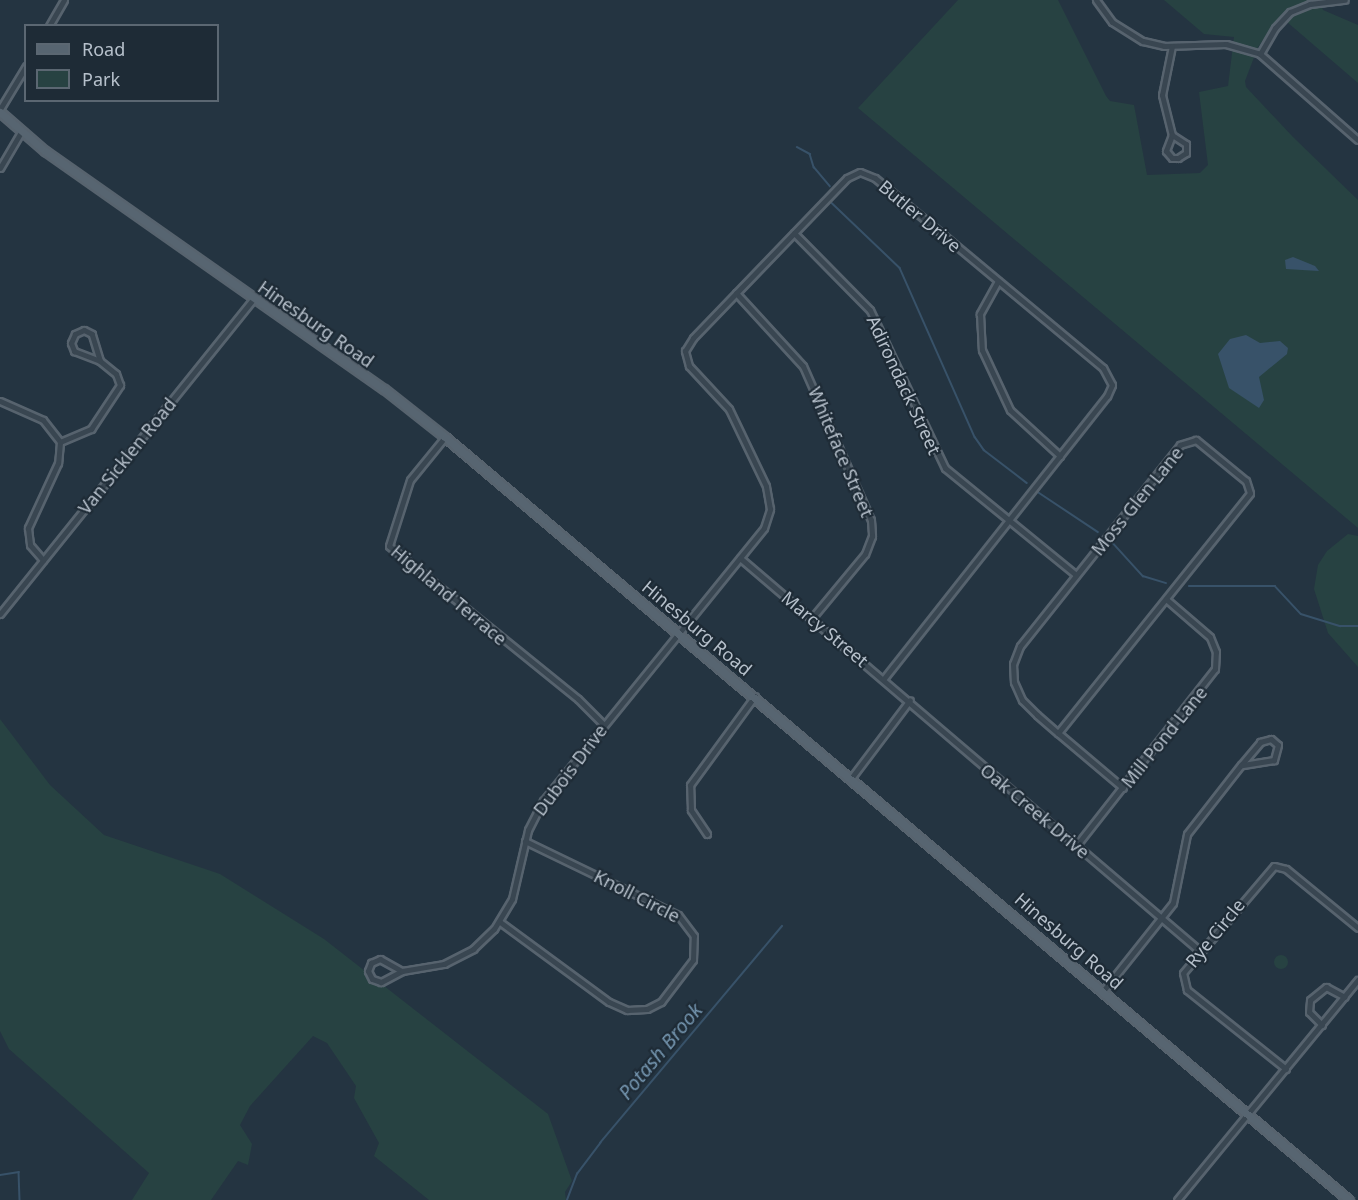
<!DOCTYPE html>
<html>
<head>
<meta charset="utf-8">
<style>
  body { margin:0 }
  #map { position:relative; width:1358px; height:1200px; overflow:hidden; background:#243441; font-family:"Noto Sans",sans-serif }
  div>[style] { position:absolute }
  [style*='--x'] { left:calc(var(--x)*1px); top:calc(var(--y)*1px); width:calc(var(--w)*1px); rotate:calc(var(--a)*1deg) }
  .green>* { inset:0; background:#274242 }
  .round { border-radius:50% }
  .water>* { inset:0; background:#385269 }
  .stream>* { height:1.5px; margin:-0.75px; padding:0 0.75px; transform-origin:0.75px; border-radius:0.75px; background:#385269 }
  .roads { filter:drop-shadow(2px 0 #57636e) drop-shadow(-2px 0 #57636e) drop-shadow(0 2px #57636e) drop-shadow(0 -2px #57636e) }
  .minor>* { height:5px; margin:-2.5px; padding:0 2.5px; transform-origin:2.5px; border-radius:2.5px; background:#394651 }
  .major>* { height:7px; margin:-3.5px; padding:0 3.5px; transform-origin:3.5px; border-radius:3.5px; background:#576571 }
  span { translate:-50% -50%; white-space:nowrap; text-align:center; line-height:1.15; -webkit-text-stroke:4.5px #1e2b36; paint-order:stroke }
  .street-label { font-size:18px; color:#b6c0cb }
  .water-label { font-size:20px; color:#7495af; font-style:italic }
  .legend { position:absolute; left:24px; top:24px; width:195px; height:78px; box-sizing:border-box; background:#1e2b36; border:2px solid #5b6772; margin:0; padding:8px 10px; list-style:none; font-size:18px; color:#b6c0cb }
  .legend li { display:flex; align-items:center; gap:12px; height:30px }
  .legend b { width:30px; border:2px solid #5b6772 }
</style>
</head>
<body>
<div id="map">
  <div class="green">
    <div style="clip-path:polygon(958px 0,1058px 0,1106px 96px,1110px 101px,1134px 105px,1147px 175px,1200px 173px,1208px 165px,1199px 92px,1228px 86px,1234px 37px,1204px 34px,1164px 0,1319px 0,1323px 10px,1358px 25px,1358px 83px,1280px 16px,1258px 47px,1245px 81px,1246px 87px,1293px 137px,1358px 200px,1358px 528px,858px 108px)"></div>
    <div style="clip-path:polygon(1348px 534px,1358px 536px,1358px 667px,1328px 633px,1314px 589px,1318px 565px,1327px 551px)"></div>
    <div style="clip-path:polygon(0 719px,50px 785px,104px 835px,220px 874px,324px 939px,548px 1114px,572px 1181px,565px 1192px,566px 1200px,429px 1200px,374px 1156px,379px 1143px,354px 1098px,356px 1086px,327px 1043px,313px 1036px,250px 1106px,240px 1125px,252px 1144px,248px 1165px,238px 1161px,211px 1200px,132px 1200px,149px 1173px,9px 1049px,0 1031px)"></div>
    <div class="round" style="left:1274px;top:955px;width:14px;height:14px"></div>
  </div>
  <div class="water">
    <div style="clip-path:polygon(1293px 257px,1315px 266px,1319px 271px,1286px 269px,1285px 260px)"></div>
    <div style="clip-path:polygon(1246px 335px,1260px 343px,1280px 341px,1288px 348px,1287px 354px,1259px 377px,1264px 400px,1259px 408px,1229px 388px,1218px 354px,1230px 339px)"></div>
  </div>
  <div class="stream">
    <div style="--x:797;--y:147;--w:15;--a:28"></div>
    <div style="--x:810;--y:154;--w:14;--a:73"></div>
    <div style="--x:814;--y:167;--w:25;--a:50"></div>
    <div style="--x:832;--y:203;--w:94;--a:43.7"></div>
    <div style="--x:900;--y:268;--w:185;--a:66.1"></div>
    <div style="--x:975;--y:437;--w:16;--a:55"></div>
    <div style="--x:984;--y:450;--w:54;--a:37.5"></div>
    <div style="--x:1038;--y:492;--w:72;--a:33.7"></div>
    <div style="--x:1113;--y:543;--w:45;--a:47.7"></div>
    <div style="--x:1143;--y:576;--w:24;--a:17"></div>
    <div style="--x:1189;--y:586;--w:86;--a:0"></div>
    <div style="--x:1275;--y:586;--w:38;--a:47"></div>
    <div style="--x:1301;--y:614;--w:41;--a:17.1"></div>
    <div style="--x:1340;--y:626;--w:18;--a:0"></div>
    <div style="--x:0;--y:1175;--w:19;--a:-9"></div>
    <div style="--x:19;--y:1172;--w:28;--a:88"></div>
    <div style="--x:567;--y:1200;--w:28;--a:-69"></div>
    <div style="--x:577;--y:1174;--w:39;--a:-53"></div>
    <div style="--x:600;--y:1143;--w:283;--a:-50"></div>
  </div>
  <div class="roads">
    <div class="minor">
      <div style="--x:1096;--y:0;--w:27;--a:54"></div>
      <div style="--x:1112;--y:22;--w:36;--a:32"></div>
      <div style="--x:1143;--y:41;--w:22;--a:13"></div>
      <div style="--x:1164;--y:46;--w:62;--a:-1.8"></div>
      <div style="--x:1226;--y:44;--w:35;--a:16"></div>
      <div style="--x:1260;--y:54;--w:130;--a:41.3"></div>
      <div style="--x:49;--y:26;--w:30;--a:-60"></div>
      <div style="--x:1172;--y:46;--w:50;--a:101.5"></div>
      <div style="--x:1162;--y:95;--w:41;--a:76"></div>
      <div style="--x:1172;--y:135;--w:17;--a:111"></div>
      <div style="--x:1166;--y:151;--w:9;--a:49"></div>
      <div style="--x:1172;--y:158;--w:6;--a:0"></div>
      <div style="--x:1178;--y:158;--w:9;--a:-32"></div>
      <div style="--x:1186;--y:153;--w:9;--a:-90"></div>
      <div style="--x:1186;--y:144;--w:17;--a:-147"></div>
      <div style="--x:1260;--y:54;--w:30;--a:-60"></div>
      <div style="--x:1275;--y:28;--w:22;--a:-47"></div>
      <div style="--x:1290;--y:12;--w:22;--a:-22"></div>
      <div style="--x:1310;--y:4;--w:35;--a:-7"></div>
      <div style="--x:0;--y:109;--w:50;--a:-58.8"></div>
      <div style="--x:0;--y:168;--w:42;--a:-59.7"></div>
      <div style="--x:794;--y:233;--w:108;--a:45.4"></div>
      <div style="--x:870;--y:310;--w:175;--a:64.6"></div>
      <div style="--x:945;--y:468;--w:169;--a:39.2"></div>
      <div style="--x:998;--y:281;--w:38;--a:119"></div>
      <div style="--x:980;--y:314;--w:36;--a:87"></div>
      <div style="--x:982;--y:350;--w:66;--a:65"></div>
      <div style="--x:1010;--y:410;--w:68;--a:42.6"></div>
      <div style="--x:736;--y:293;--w:99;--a:47.5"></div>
      <div style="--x:803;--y:366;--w:168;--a:66.2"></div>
      <div style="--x:871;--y:520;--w:16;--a:86"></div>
      <div style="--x:872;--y:536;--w:19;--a:111"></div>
      <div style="--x:865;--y:554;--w:83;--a:129.6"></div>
      <div style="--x:0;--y:401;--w:47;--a:23.8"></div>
      <div style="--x:43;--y:420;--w:28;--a:52"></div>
      <div style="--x:60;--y:442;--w:21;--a:95"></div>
      <div style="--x:58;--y:463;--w:72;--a:114.8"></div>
      <div style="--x:28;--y:528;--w:17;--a:83"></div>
      <div style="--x:30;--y:545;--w:20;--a:49"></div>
      <div style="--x:445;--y:437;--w:55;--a:129.1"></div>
      <div style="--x:410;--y:480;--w:69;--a:107.7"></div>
      <div style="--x:389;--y:546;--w:243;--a:39"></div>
      <div style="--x:578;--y:699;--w:37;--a:45"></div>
      <div style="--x:60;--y:442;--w:34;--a:-23"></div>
      <div style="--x:91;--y:429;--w:53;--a:-56.6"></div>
      <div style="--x:120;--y:385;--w:12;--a:-110"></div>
      <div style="--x:116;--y:374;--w:21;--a:-141"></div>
      <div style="--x:100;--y:361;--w:28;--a:-107"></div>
      <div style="--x:92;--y:334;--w:9;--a:-153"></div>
      <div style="--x:84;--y:330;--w:10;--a:156"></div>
      <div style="--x:75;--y:334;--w:10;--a:114"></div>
      <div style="--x:71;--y:343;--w:9;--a:69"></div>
      <div style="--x:74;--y:351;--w:28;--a:21"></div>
      <div style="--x:740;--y:558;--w:605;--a:40.51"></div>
      <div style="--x:0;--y:614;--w:405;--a:-51.2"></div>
      <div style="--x:1058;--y:733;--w:307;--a:-51.3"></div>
      <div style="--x:1250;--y:493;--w:13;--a:-108"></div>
      <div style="--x:1246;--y:481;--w:65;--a:-140.6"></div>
      <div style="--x:1196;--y:440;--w:17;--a:163"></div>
      <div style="--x:1180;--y:445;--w:257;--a:128.5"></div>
      <div style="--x:1020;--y:646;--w:19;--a:111"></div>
      <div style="--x:1013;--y:664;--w:18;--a:87"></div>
      <div style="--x:1014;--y:682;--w:20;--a:66"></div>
      <div style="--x:1022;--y:700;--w:21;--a:45"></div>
      <div style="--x:1037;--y:715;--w:28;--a:41"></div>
      <div style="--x:1058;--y:733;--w:85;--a:40.2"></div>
      <div style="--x:852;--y:777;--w:96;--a:-53"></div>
      <div style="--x:707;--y:834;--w:29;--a:-124"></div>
      <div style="--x:691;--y:810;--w:25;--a:-92"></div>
      <div style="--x:690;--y:785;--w:110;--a:-53.9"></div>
      <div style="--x:1076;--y:846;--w:225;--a:-51.9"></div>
      <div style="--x:1215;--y:669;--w:17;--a:-87"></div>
      <div style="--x:1216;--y:652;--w:16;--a:-112"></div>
      <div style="--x:1210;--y:637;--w:58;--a:-139.2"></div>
      <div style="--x:500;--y:922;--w:135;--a:36.3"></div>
      <div style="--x:609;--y:1002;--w:20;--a:24"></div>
      <div style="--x:627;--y:1010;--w:20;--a:-3"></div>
      <div style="--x:647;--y:1009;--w:16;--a:-27"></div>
      <div style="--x:661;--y:1002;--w:53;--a:-52.7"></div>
      <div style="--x:693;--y:960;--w:24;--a:-88"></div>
      <div style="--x:694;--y:936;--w:26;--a:-127"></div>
      <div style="--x:678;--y:915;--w:170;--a:-154.2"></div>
      <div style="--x:402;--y:971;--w:24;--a:152"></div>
      <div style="--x:381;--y:982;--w:9;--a:-162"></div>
      <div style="--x:372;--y:979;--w:9;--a:-117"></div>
      <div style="--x:368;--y:971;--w:9;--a:-69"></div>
      <div style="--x:371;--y:963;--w:10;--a:-24"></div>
      <div style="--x:380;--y:959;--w:25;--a:29"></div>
      <div style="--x:402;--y:971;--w:43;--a:-9.5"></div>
      <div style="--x:444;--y:964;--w:33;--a:-27"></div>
      <div style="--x:473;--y:949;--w:29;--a:-44"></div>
      <div style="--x:494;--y:929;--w:35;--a:-59"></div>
      <div style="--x:512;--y:899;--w:71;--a:-76.9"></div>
      <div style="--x:528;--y:830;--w:33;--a:-63"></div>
      <div style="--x:543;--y:801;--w:351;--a:-51"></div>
      <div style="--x:764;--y:528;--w:20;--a:-72"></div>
      <div style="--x:770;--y:509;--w:23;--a:-100"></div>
      <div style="--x:766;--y:486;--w:85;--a:-115.7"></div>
      <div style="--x:729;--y:409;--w:59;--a:-132.9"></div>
      <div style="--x:689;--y:366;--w:16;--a:-105"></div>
      <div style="--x:685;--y:351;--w:15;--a:-58"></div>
      <div style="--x:693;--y:338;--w:222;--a:-46.1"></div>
      <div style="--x:847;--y:178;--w:14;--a:-25"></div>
      <div style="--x:860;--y:172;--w:16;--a:22"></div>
      <div style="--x:875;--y:178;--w:297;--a:39.8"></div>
      <div style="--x:1103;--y:368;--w:19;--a:62"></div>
      <div style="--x:1112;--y:385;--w:12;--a:114"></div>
      <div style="--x:1107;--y:396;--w:360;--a:128.3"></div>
      <div style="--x:1103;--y:991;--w:112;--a:-51.5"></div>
      <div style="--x:1173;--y:903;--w:70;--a:-78.5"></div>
      <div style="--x:1187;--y:834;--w:88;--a:-52"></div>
      <div style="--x:1241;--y:765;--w:30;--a:-50"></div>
      <div style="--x:1260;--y:742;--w:11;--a:-15"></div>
      <div style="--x:1271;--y:739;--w:9;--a:41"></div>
      <div style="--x:1278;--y:745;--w:16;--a:105"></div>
      <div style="--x:1274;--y:760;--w:33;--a:171"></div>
      <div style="--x:1322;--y:1025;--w:18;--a:-135"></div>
      <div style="--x:1309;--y:1012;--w:12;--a:-85"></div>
      <div style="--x:1310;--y:1000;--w:21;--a:-39"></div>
      <div style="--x:1326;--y:987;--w:21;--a:28"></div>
      <div style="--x:1286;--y:1069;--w:127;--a:-141.4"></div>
      <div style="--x:1187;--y:990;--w:17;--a:-103"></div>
      <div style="--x:1183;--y:973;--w:140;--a:-49.6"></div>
      <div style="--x:1274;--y:866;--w:12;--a:14"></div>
      <div style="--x:1286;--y:869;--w:93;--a:39.3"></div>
      <div style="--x:1177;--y:1200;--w:285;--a:-50.6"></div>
    </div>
    <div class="major">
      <div style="--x:0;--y:112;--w:60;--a:40.9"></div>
      <div style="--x:45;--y:151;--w:414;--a:35.1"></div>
      <div style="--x:384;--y:389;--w:78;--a:38.2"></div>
      <div style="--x:445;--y:437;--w:1183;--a:40.17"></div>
    </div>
  </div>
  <div class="street-label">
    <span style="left:920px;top:216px;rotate:40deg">Butler Drive</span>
    <span style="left:316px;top:324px;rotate:35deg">Hinesburg Road</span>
    <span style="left:904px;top:385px;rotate:65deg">Adirondack Street</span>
    <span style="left:841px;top:452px;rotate:67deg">Whiteface Street</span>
    <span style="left:127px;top:456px;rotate:-51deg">Van Sicklen Road</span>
    <span style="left:1137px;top:501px;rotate:-51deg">Moss Glen Lane</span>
    <span style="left:449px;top:595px;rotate:40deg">Highland Terrace</span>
    <span style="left:697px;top:628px;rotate:40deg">Hinesburg Road</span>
    <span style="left:825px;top:629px;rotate:40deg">Marcy Street</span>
    <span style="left:1164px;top:737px;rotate:-51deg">Mill Pond Lane</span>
    <span style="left:570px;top:770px;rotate:-53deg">Dubois Drive</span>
    <span style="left:1035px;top:811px;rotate:40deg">Oak Creek Drive</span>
    <span style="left:637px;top:896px;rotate:27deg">Knoll Circle</span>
    <span style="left:1215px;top:933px;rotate:-51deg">Rye Circle</span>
    <span style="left:1069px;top:941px;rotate:41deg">Hinesburg Road</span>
  </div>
  <div class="water-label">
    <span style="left:660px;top:1051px;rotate:-50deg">Potash Brook</span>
  </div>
  <ul class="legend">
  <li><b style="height:8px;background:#576571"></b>Road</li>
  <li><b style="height:16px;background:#274242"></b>Park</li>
  </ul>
</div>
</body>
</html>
